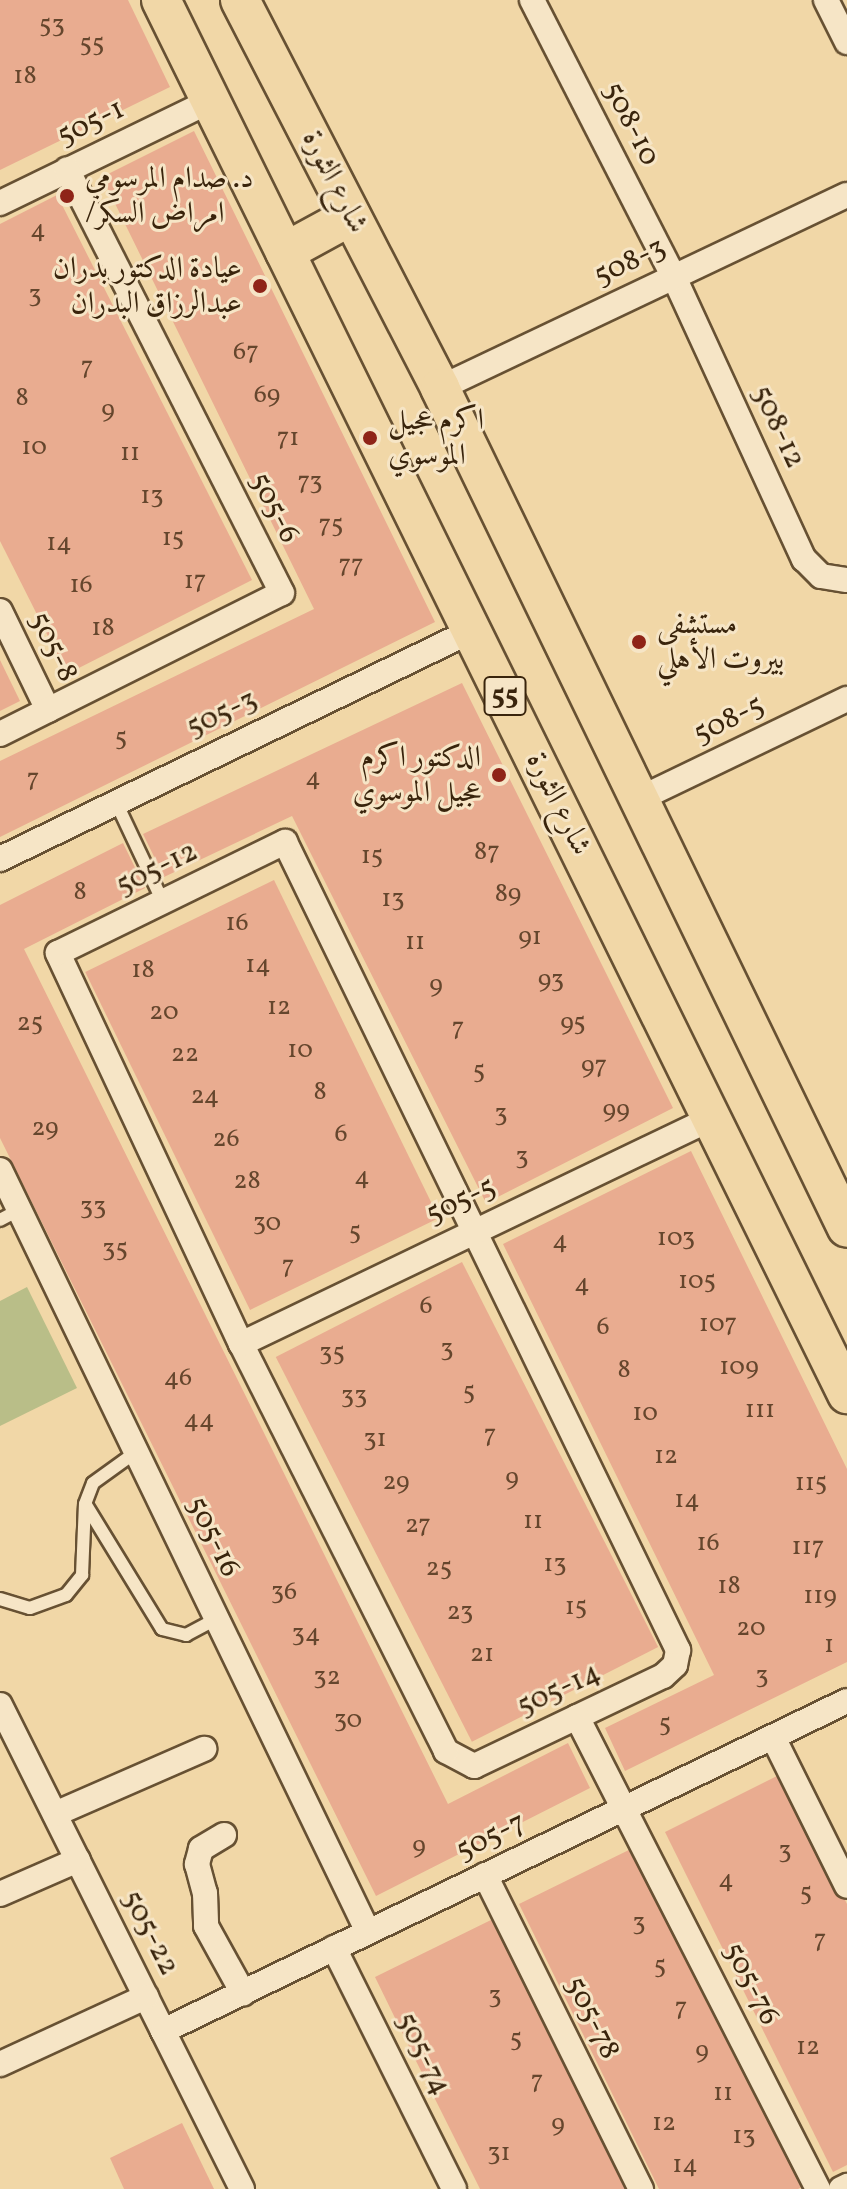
<!DOCTYPE html>
<html>
<head>
<meta charset="utf-8">
<style>
  body { margin:0 }
  #map { position:relative; width:847px; height:2189px; overflow:hidden; background:#f1d7a7; font-family:Vollkorn,Amiri,serif }
  div>[style] { position:absolute }
  [style*='--x'] { left:calc(var(--x)*1px); top:calc(var(--y)*1px); width:calc(var(--w)*1px); rotate:calc(var(--a)*1deg) }
  .green>* { inset:0; background:#b9be88 }
  .building>* { inset:0; background:#e9ac90; transform-origin:0 0 }
  .roads { filter:drop-shadow(2px 0 #675133) drop-shadow(-2px 0 #675133) drop-shadow(0 2px #675133) drop-shadow(0 -2px #675133) }
  .lane>* { height:12px; margin:-6px; padding:0 6px; transform-origin:6px; border-radius:6px; background:#f6e5c6 }
  .street>* { height:24px; margin:-12px; padding:0 12px; transform-origin:12px; border-radius:12px; background:#f6e5c6 }
  .primary>* { height:38px; margin:-19px; padding:0 19px; transform-origin:19px; border-radius:19px; background:#f1d7a7 }
  .dots>* { width:22px; height:22px; translate:-50% -50%; box-sizing:border-box; border:4px solid #f6e5c6; border-radius:50% }
  span { translate:-50% -50%; white-space:nowrap; text-align:center; line-height:1.15; -webkit-text-stroke:6px #f6e5c6; paint-order:stroke }
  .number-label { font-size:26px; color:#65462d }
  .number-label span { -webkit-text-stroke-width:0 }
  .shield-label span { padding:2px 6px; background:#f6e5c6; border:2px solid; border-radius:6px; -webkit-text-stroke-width:0 }
  .shield-label { font-size:28px; color:#39240c; font-weight:700 }
  .street-label { font-size:30px; color:#39240c }
  .poi-label { font-size:30px; color:#39240c }
  .left { translate:0 -50%; text-align:left }
  .right { translate:-100% -50%; text-align:right }
</style>
</head>
<body>
<div id="map">
  <div class="green">
    <div style="clip-path:polygon(27px 1287px,77px 1388px,0 1426px,0 1301px)"></div>
  </div>
  <div class="building">
    <div style="clip-path:polygon(0 0,128px 0,170px 87px,0 170px)"></div>
    <div style="clip-path:polygon(194px 131px,435px 622px,0 837px,0 761px,314px 609px,102px 177px)"></div>
    <div style="clip-path:polygon(57px 195px,252px 580px,67px 674px,0 541px,0 224px)"></div>
    <div style="clip-path:polygon(0 660px,20px 701px,0 711px)"></div>
    <div style="clip-path:polygon(462px 683px,673px 1108px,486px 1203px,292px 816px,164px 877px,143px 834px)"></div>
    <div style="clip-path:polygon(123px 843px,145px 888px,24px 949px,448px 1804px,568px 1743px,590px 1788px,376px 1896px,0 1138px,0 905px)"></div>
    <div style="left:274px;top:880px;width:376px;height:210px;rotate:64deg"></div>
    <div style="clip-path:polygon(691px 1151px,847px 1469px,847px 1662px,625px 1771px,605px 1728px,714px 1675px,503px 1244px)"></div>
    <div style="left:462px;top:1262px;width:432px;height:209px;rotate:63deg"></div>
    <div style="clip-path:polygon(783px 1773px,847px 1904px,847px 2165px,833px 2172px,665px 1832px)"></div>
    <div style="clip-path:polygon(637px 1846px,804px 2186px,798px 2189px,659px 2189px,519px 1904px)"></div>
    <div style="clip-path:polygon(493px 1919px,619px 2174px,627px 2189px,480px 2189px,417px 2063px,375px 1977px)"></div>
    <div style="clip-path:polygon(182px 2123px,214px 2189px,124px 2189px,110px 2158px)"></div>
  </div>
  <div class="roads">
    <div class="lane">
      <div style="--x:115;--y:800;--w:113;--a:64.8"></div>
      <div style="--x:0;--y:1220;--w:21;--a:-28"></div>
      <div style="--x:86;--y:1505;--w:145;--a:58.5"></div>
      <div style="--x:162;--y:1629;--w:25;--a:14"></div>
      <div style="--x:186;--y:1635;--w:34;--a:-28"></div>
      <div style="--x:0;--y:1599;--w:31;--a:17"></div>
      <div style="--x:30;--y:1608;--w:38;--a:-20"></div>
      <div style="--x:66;--y:1595;--w:26;--a:-51"></div>
      <div style="--x:82;--y:1575;--w:71;--a:-87.6"></div>
      <div style="--x:85;--y:1504;--w:22;--a:-69"></div>
      <div style="--x:93;--y:1483;--w:53;--a:-35.8"></div>
    </div>
    <div class="street">
      <div style="--x:532;--y:0;--w:311;--a:62.9"></div>
      <div style="--x:674;--y:277;--w:311;--a:65.3"></div>
      <div style="--x:804;--y:559;--w:24;--a:45"></div>
      <div style="--x:821;--y:576;--w:26;--a:9"></div>
      <div style="--x:826;--y:0;--w:47;--a:63.4"></div>
      <div style="--x:0;--y:203;--w:233;--a:-25.9"></div>
      <div style="--x:440;--y:388;--w:450;--a:-25.4"></div>
      <div style="--x:0;--y:611;--w:110;--a:64.1"></div>
      <div style="--x:0;--y:734;--w:315;--a:-26.6"></div>
      <div style="--x:282;--y:593;--w:475;--a:-116.9"></div>
      <div style="--x:639;--y:799;--w:231;--a:-25.7"></div>
      <div style="--x:285;--y:842;--w:899;--a:64.06"></div>
      <div style="--x:678;--y:1650;--w:15;--a:101"></div>
      <div style="--x:675;--y:1665;--w:16;--a:137"></div>
      <div style="--x:663;--y:1676;--w:209;--a:154.5"></div>
      <div style="--x:474;--y:1766;--w:32;--a:-152"></div>
      <div style="--x:446;--y:1751;--w:456;--a:-116.7"></div>
      <div style="--x:241;--y:1344;--w:432;--a:-115.1"></div>
      <div style="--x:58;--y:953;--w:253;--a:-26.1"></div>
      <div style="--x:0;--y:859;--w:526;--a:-25.83"></div>
      <div style="--x:0;--y:1170;--w:846;--a:64.22"></div>
      <div style="--x:241;--y:1344;--w:520;--a:-25.63"></div>
      <div style="--x:0;--y:1705;--w:541;--a:63.43"></div>
      <div style="--x:577;--y:1717;--w:530;--a:62.95"></div>
      <div style="--x:773;--y:1737;--w:166;--a:63.6"></div>
      <div style="--x:55;--y:1814;--w:163;--a:-23.6"></div>
      <div style="--x:224;--y:1835;--w:27;--a:149"></div>
      <div style="--x:201;--y:1849;--w:16;--a:105"></div>
      <div style="--x:197;--y:1864;--w:30;--a:75"></div>
      <div style="--x:205;--y:1893;--w:33;--a:88"></div>
      <div style="--x:206;--y:1926;--w:77;--a:61.1"></div>
      <div style="--x:485;--y:1875;--w:351;--a:63.6"></div>
      <div style="--x:0;--y:1894;--w:85;--a:-23.6"></div>
      <div style="--x:334;--y:1948;--w:269;--a:63.5"></div>
      <div style="--x:163;--y:2031;--w:759;--a:-25.76"></div>
      <div style="--x:0;--y:2064;--w:161;--a:-24.7"></div>
      <div style="--x:841;--y:2189;--w:7;--a:-27"></div>
    </div>
    <div class="primary">
      <div style="--x:161;--y:0;--w:1554;--a:63.8"></div>
      <div style="--x:240;--y:0;--w:437;--a:62.7"></div>
      <div style="--x:440;--y:388;--w:933;--a:64.15"></div>
      <div style="--x:285;--y:252;--w:75;--a:-28.6"></div>
    </div>
  </div>
  <div class="dots">
    <div style="left:67px;top:196px;background:#8f2418"></div>
    <div style="left:260px;top:286px;background:#8f2418"></div>
    <div style="left:370px;top:438px;background:#8f2418"></div>
    <div style="left:639px;top:642px;background:#8f2418"></div>
    <div style="left:499px;top:775px;background:#8f2418"></div>
  </div>
  <div class="number-label">
    <span style="left:52px;top:26px">53</span>
    <span style="left:92px;top:45px">55</span>
    <span style="left:25px;top:77px">18</span>
    <span style="left:38px;top:231px">4</span>
    <span style="left:35px;top:296px">3</span>
    <span style="left:246px;top:353px">67</span>
    <span style="left:87px;top:368px">7</span>
    <span style="left:267px;top:396px">69</span>
    <span style="left:22px;top:399px">8</span>
    <span style="left:108px;top:411px">9</span>
    <span style="left:288px;top:439px">71</span>
    <span style="left:34px;top:448px">10</span>
    <span style="left:130px;top:454px">11</span>
    <span style="left:310px;top:483px">73</span>
    <span style="left:152px;top:497px">13</span>
    <span style="left:331px;top:526px">75</span>
    <span style="left:173px;top:539px">15</span>
    <span style="left:59px;top:544px">14</span>
    <span style="left:351px;top:566px">77</span>
    <span style="left:195px;top:582px">17</span>
    <span style="left:81px;top:586px">16</span>
    <span style="left:103px;top:629px">18</span>
    <span style="left:121px;top:739px">5</span>
    <span style="left:313px;top:779px">4</span>
    <span style="left:33px;top:780px">7</span>
    <span style="left:487px;top:853px">87</span>
    <span style="left:372px;top:857px">15</span>
    <span style="left:80px;top:893px">8</span>
    <span style="left:508px;top:895px">89</span>
    <span style="left:393px;top:900px">13</span>
    <span style="left:237px;top:924px">16</span>
    <span style="left:530px;top:938px">91</span>
    <span style="left:415px;top:943px">11</span>
    <span style="left:258px;top:966px">14</span>
    <span style="left:143px;top:971px">18</span>
    <span style="left:551px;top:981px">93</span>
    <span style="left:436px;top:986px">9</span>
    <span style="left:279px;top:1008px">12</span>
    <span style="left:164px;top:1013px">20</span>
    <span style="left:30px;top:1024px">25</span>
    <span style="left:573px;top:1024px">95</span>
    <span style="left:458px;top:1029px">7</span>
    <span style="left:300px;top:1051px">10</span>
    <span style="left:185px;top:1055px">22</span>
    <span style="left:594px;top:1067px">97</span>
    <span style="left:479px;top:1072px">5</span>
    <span style="left:320px;top:1093px">8</span>
    <span style="left:205px;top:1097px">24</span>
    <span style="left:616px;top:1111px">99</span>
    <span style="left:501px;top:1115px">3</span>
    <span style="left:45px;top:1129px">29</span>
    <span style="left:341px;top:1135px">6</span>
    <span style="left:226px;top:1140px">26</span>
    <span style="left:522px;top:1158px">3</span>
    <span style="left:362px;top:1178px">4</span>
    <span style="left:247px;top:1182px">28</span>
    <span style="left:93px;top:1208px">33</span>
    <span style="left:267px;top:1224px">30</span>
    <span style="left:355px;top:1233px">5</span>
    <span style="left:676px;top:1239px">103</span>
    <span style="left:560px;top:1242px">4</span>
    <span style="left:115px;top:1250px">35</span>
    <span style="left:288px;top:1267px">7</span>
    <span style="left:697px;top:1282px">105</span>
    <span style="left:582px;top:1285px">4</span>
    <span style="left:426px;top:1307px">6</span>
    <span style="left:718px;top:1325px">107</span>
    <span style="left:603px;top:1328px">6</span>
    <span style="left:447px;top:1350px">3</span>
    <span style="left:332px;top:1354px">35</span>
    <span style="left:739px;top:1368px">109</span>
    <span style="left:624px;top:1371px">8</span>
    <span style="left:178px;top:1379px">46</span>
    <span style="left:469px;top:1393px">5</span>
    <span style="left:354px;top:1397px">33</span>
    <span style="left:760px;top:1411px">111</span>
    <span style="left:645px;top:1414px">10</span>
    <span style="left:199px;top:1421px">44</span>
    <span style="left:490px;top:1436px">7</span>
    <span style="left:375px;top:1440px">31</span>
    <span style="left:666px;top:1457px">12</span>
    <span style="left:512px;top:1479px">9</span>
    <span style="left:396px;top:1483px">29</span>
    <span style="left:811px;top:1484px">115</span>
    <span style="left:687px;top:1501px">14</span>
    <span style="left:533px;top:1522px">11</span>
    <span style="left:418px;top:1526px">27</span>
    <span style="left:708px;top:1544px">16</span>
    <span style="left:808px;top:1548px">117</span>
    <span style="left:555px;top:1565px">13</span>
    <span style="left:439px;top:1569px">25</span>
    <span style="left:729px;top:1587px">18</span>
    <span style="left:284px;top:1593px">36</span>
    <span style="left:820px;top:1597px">119</span>
    <span style="left:576px;top:1608px">15</span>
    <span style="left:460px;top:1613px">23</span>
    <span style="left:751px;top:1629px">20</span>
    <span style="left:306px;top:1635px">34</span>
    <span style="left:829px;top:1646px">1</span>
    <span style="left:482px;top:1655px">21</span>
    <span style="left:762px;top:1677px">3</span>
    <span style="left:327px;top:1678px">32</span>
    <span style="left:348px;top:1721px">30</span>
    <span style="left:665px;top:1725px">5</span>
    <span style="left:419px;top:1847px">9</span>
    <span style="left:785px;top:1852px">3</span>
    <span style="left:726px;top:1881px">4</span>
    <span style="left:806px;top:1894px">5</span>
    <span style="left:639px;top:1924px">3</span>
    <span style="left:820px;top:1941px">7</span>
    <span style="left:660px;top:1967px">5</span>
    <span style="left:495px;top:1997px">3</span>
    <span style="left:681px;top:2009px">7</span>
    <span style="left:516px;top:2040px">5</span>
    <span style="left:808px;top:2048px">12</span>
    <span style="left:702px;top:2052px">9</span>
    <span style="left:537px;top:2082px">7</span>
    <span style="left:723px;top:2094px">11</span>
    <span style="left:664px;top:2124px">12</span>
    <span style="left:558px;top:2125px">9</span>
    <span style="left:744px;top:2137px">13</span>
    <span style="left:499px;top:2154px">31</span>
    <span style="left:685px;top:2166px">14</span>
  </div>
  <div class="shield-label">
    <span style="left:505px;top:696px">55</span>
  </div>
  <div class="street-label">
    <span style="left:91px;top:123px;rotate:-26deg">505-1</span>
    <span style="left:631px;top:124px;rotate:63deg">508-10</span>
    <span style="left:334px;top:182px;rotate:63deg">شارع الثورة</span>
    <span style="left:630px;top:262px;rotate:-25deg">508-3</span>
    <span style="left:778px;top:427px;rotate:65deg">508-12</span>
    <span style="left:274px;top:508px;rotate:63deg">505-6</span>
    <span style="left:53px;top:647px;rotate:64deg">505-8</span>
    <span style="left:222px;top:714px;rotate:-25deg">505-3</span>
    <span style="left:729px;top:720px;rotate:-26deg">508-5</span>
    <span style="left:558px;top:804px;rotate:64deg">شارع الثورة</span>
    <span style="left:157px;top:869px;rotate:-26deg">505-12</span>
    <span style="left:461px;top:1201px;rotate:-25deg">505-5</span>
    <span style="left:213px;top:1537px;rotate:64deg">505-16</span>
    <span style="left:559px;top:1690px;rotate:-25deg">505-14</span>
    <span style="left:491px;top:1837px;rotate:-26deg">505-7</span>
    <span style="left:150px;top:1933px;rotate:63deg">505-22</span>
    <span style="left:751px;top:1984px;rotate:63deg">505-76</span>
    <span style="left:592px;top:2018px;rotate:64deg">505-78</span>
    <span style="left:423px;top:2054px;rotate:64deg">505-74</span>
  </div>
  <div class="poi-label">
    <span class="left" style="left:85px;top:196px">د. صدام المرسومي<br>/امراض السكر</span>
    <span class="right" style="left:242px;top:286px">عيادة الدكتور بدران<br>عبدالرزاق البدران</span>
    <span class="left" style="left:388px;top:438px">اكرم عجيل<br>الموسوي</span>
    <span class="left" style="left:657px;top:642px">مستشفى<br>بيروت الأهلي</span>
    <span class="right" style="left:481px;top:775px">الدكتور اكرم<br>عجيل الموسوي</span>
  </div>
</div>
</body>
</html>
